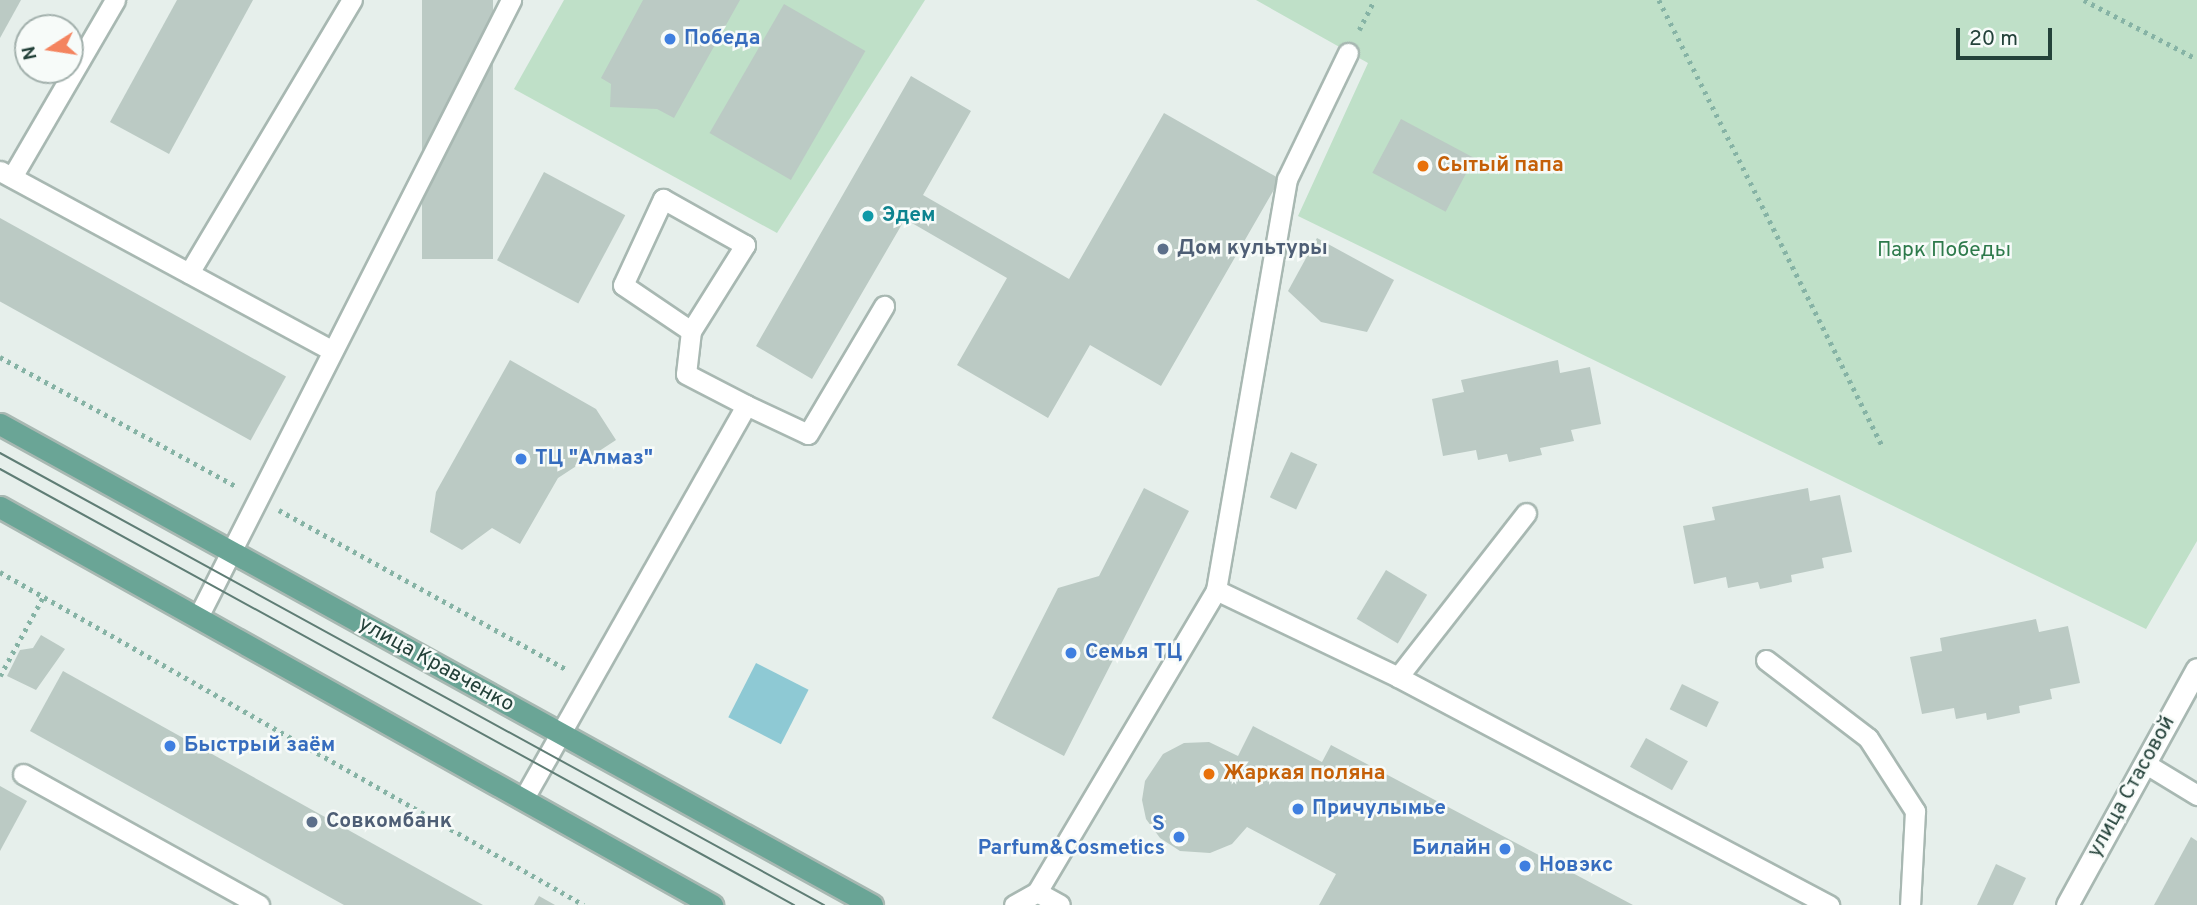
<!DOCTYPE html>
<html>
<head>
<meta charset="utf-8">
<style>
  body { margin:0 }
  #map { position:relative; width:2197px; height:905px; overflow:hidden; background:#e6efeb; font-family:Overpass,sans-serif }
  div>[style] { position:absolute }
  [style*='--x'] { left:calc(var(--x)*1px); top:calc(var(--y)*1px); width:calc(var(--w)*1px); rotate:calc(var(--a)*1deg) }
  .green>* { inset:0; background:#bfe0c8 }
  .water>* { inset:0; background:#8ec9d4; transform-origin:0 0 }
  .building>* { inset:0; background:#bbcac4; transform-origin:0 0 }
  .path>* { height:4.5px; margin-top:-2.25px; transform-origin:0; background:repeating-linear-gradient(90deg,#86b3a5 0 3.5px,transparent 0 8.5px) }
  .roads { filter:drop-shadow(2px 0 #a8b8b2) drop-shadow(-2px 0 #a8b8b2) drop-shadow(0 2px #a8b8b2) drop-shadow(0 -2px #a8b8b2) }
  .service>* { height:19px; margin:-9.5px; padding:0 9.5px; transform-origin:9.5px; border-radius:9.5px; background:#fff }
  .minor>* { height:21px; margin:-10.5px; padding:0 10.5px; transform-origin:10.5px; border-radius:10.5px; background:#fff }
  .primary>* { height:21px; margin:-10.5px; padding:0 10.5px; transform-origin:10.5px; border-radius:10.5px; background:#6aa596 }
  .tram>* { height:2px; margin:-1px; padding:0 1px; transform-origin:1px; border-radius:1px; background:#5f7d75 }
  .dots>* { width:19px; height:19px; translate:-50% -50%; box-sizing:border-box; border:4px solid #f7fbf9; border-radius:50% }
  span { translate:-50% -50%; white-space:nowrap; text-align:center; line-height:1.15; -webkit-text-stroke:5px #f7fbf9; paint-order:stroke }
  .shop-label { font-size:21px; color:#366cbe; font-weight:700 }
  .left { translate:0 -50%; text-align:left }
  .right { translate:-100% -50%; text-align:right }
  .food-label { font-size:21px; color:#c56008; font-weight:700 }
  .culture-label { font-size:21px; color:#0d838f; font-weight:700 }
  .service-label { font-size:21px; color:#4e5e75; font-weight:700 }
  .park-label { font-size:21px; color:#2d7a4b }
  .street-label { font-size:21px; color:#24423a }
  .north { position:absolute; left:14px; top:14px; width:70px; height:70px; box-sizing:border-box; background:#f7fbf9; border:2px solid #a3b1ad; border-radius:50%; rotate:258deg; font-size:19px; font-weight:700; line-height:28px; text-align:center; color:#24423a }
  .north::after { content:''; display:block; margin:auto; width:24px; height:32px; background:#f4845f; clip-path:polygon(50% 0,100% 100%,50% 72%,0 100%) }
  .scale { position:absolute; left:1956px; top:28px; width:96px; height:32px; box-sizing:border-box; border:4px solid #24423a; border-top:0; padding-left:9px; font-size:21px; line-height:24px; white-space:nowrap; color:#24423a; -webkit-text-stroke:5px #f7fbf9; paint-order:stroke }
</style>
</head>
<body>
<div id="map">
  <div class="green">
    <div style="clip-path:polygon(564px 0,925px 0,777px 233px,514px 89px)"></div>
    <div style="clip-path:polygon(1256px 0,2197px 0,2197px 541px,2146px 629px,1298px 216px,1368px 63px)"></div>
  </div>
  <div class="water">
    <div style="left:756px;top:663px;width:59px;height:61px;rotate:27deg"></div>
  </div>
  <div class="building">
    <div style="clip-path:polygon(0 0,21px 0,0 38px)"></div>
    <div style="clip-path:polygon(177px 0,253px 0,169px 154px,110px 122px)"></div>
    <div style="left:422px;top:0;width:71px;height:259px"></div>
    <div style="clip-path:polygon(643px 0,740px 0,674px 118px,657px 109px,610px 107px,611px 84px,601px 78px)"></div>
    <div style="left:784px;top:4px;width:94px;height:149px;rotate:30deg"></div>
    <div style="clip-path:polygon(911px 76px,971px 111px,923px 195px,1069px 279px,1164px 113px,1280px 179px,1161px 386px,1090px 345px,1048px 418px,957px 365px,1007px 278px,905px 219px,812px 379px,756px 346px)"></div>
    <div style="left:1401px;top:119px;width:83px;height:61px;rotate:28deg"></div>
    <div style="left:544px;top:172px;width:92px;height:100px;rotate:28deg"></div>
    <div style="left:0;top:218px;width:327px;height:73px;rotate:29deg"></div>
    <div style="clip-path:polygon(1317px 238px,1394px 280px,1367px 332px,1321px 322px,1288px 291px)"></div>
    <div style="clip-path:polygon(510px 360px,596px 409px,616px 440px,558px 478px,520px 544px,492px 528px,462px 550px,430px 532px,436px 492px)"></div>
    <div style="clip-path:polygon(1558px 360px,1560px 373px,1590px 367px,1601px 424px,1571px 430px,1574px 441px,1540px 448px,1542px 455px,1509px 462px,1507px 454px,1478px 460px,1476px 450px,1443px 456px,1432px 399px,1464px 392px,1461px 380px)"></div>
    <div style="left:1291px;top:452px;width:29px;height:50px;rotate:25deg"></div>
    <div style="clip-path:polygon(1144px 488px,1189px 511px,1064px 756px,992px 718px,1058px 588px,1099px 576px)"></div>
    <div style="clip-path:polygon(1808px 488px,1810px 501px,1840px 495px,1852px 552px,1822px 558px,1824px 568px,1791px 575px,1792px 582px,1760px 589px,1758px 582px,1728px 588px,1726px 577px,1694px 584px,1683px 526px,1715px 520px,1712px 507px)"></div>
    <div style="left:1386px;top:570px;width:48px;height:57px;rotate:31deg"></div>
    <div style="clip-path:polygon(2036px 619px,2039px 632px,2068px 626px,2080px 683px,2050px 689px,2052px 699px,2019px 706px,2020px 713px,1987px 720px,1986px 713px,1956px 719px,1954px 708px,1922px 714px,1910px 657px,1942px 651px,1940px 638px)"></div>
    <div style="clip-path:polygon(41px 635px,65px 649px,36px 690px,7px 676px,20px 650px,33px 648px)"></div>
    <div style="clip-path:polygon(63px 671px,483px 905px,344px 905px,30px 731px)"></div>
    <div style="left:1682px;top:684px;width:41px;height:28px;rotate:26deg"></div>
    <div style="clip-path:polygon(1253px 726px,1322px 762px,1331px 745px,1633px 905px,1319px 905px,1336px 874px,1247px 827px,1232px 844px,1210px 853px,1180px 851px,1160px 838px,1146px 819px,1142px 800px,1145px 781px,1163px 754px,1184px 743px,1209px 742px,1238px 756px)"></div>
    <div style="left:1646px;top:738px;width:48px;height:33px;rotate:29deg"></div>
    <div style="clip-path:polygon(0 786px,27px 801px,0 851px)"></div>
    <div style="clip-path:polygon(2191px 837px,2197px 841px,2197px 905px,2154px 905px)"></div>
    <div style="clip-path:polygon(1996px 864px,2026px 878px,2013px 905px,1977px 905px)"></div>
    <div style="clip-path:polygon(539px 896px,555px 905px,534px 905px)"></div>
  </div>
  <div class="path">
    <div style="--x:1659;--y:0;--w:500;--a:63.4"></div>
    <div style="--x:2084;--y:0;--w:127;--a:27.6"></div>
    <div style="--x:1359;--y:30;--w:34;--a:-63"></div>
    <div style="--x:0;--y:357;--w:270;--a:28.7"></div>
    <div style="--x:279;--y:510;--w:330;--a:29"></div>
    <div style="--x:0;--y:572;--w:672;--a:29.69"></div>
    <div style="--x:0;--y:676;--w:90;--a:-61.4"></div>
  </div>
  <div class="roads">
    <div class="service">
      <div style="--x:0;--y:171;--w:376;--a:28.4"></div>
      <div style="--x:12;--y:177;--w:205;--a:-59.8"></div>
      <div style="--x:189;--y:273;--w:318;--a:-59.2"></div>
      <div style="--x:691;--y:331;--w:82;--a:-145.9"></div>
      <div style="--x:623;--y:285;--w:95;--a:-65.1"></div>
      <div style="--x:663;--y:199;--w:94;--a:29.3"></div>
      <div style="--x:745;--y:245;--w:102;--a:122.1"></div>
      <div style="--x:691;--y:331;--w:43;--a:96.6"></div>
      <div style="--x:686;--y:374;--w:68;--a:27.3"></div>
      <div style="--x:1216;--y:590;--w:202;--a:25.5"></div>
      <div style="--x:1398;--y:677;--w:488;--a:27.9"></div>
      <div style="--x:198;--y:617;--w:692;--a:-63.1"></div>
      <div style="--x:1766;--y:660;--w:128;--a:37.4"></div>
      <div style="--x:1868;--y:738;--w:87;--a:57.2"></div>
      <div style="--x:1915;--y:811;--w:94;--a:93"></div>
      <div style="--x:1398;--y:677;--w:208;--a:-52"></div>
      <div style="--x:2146;--y:764;--w:60;--a:31.3"></div>
      <div style="--x:23;--y:774;--w:270;--a:29"></div>
      <div style="--x:524;--y:798;--w:451;--a:-60.5"></div>
      <div style="--x:746;--y:405;--w:68;--a:25.1"></div>
      <div style="--x:808;--y:434;--w:149;--a:-59.3"></div>
      <div style="--x:1037;--y:892;--w:26;--a:29"></div>
      <div style="--x:1014;--y:905;--w:26;--a:-29"></div>
      <div style="--x:1037;--y:892;--w:351;--a:-59.3"></div>
      <div style="--x:1216;--y:590;--w:417;--a:-80.2"></div>
      <div style="--x:1287;--y:179;--w:140;--a:-64.2"></div>
    </div>
    <div class="minor">
      <div style="--x:2067;--y:905;--w:269;--a:-61.2"></div>
    </div>
    <div class="primary">
      <div style="--x:0;--y:424;--w:996;--a:28.88"></div>
      <div style="--x:0;--y:507;--w:816;--a:29.2"></div>
    </div>
  </div>
  <div class="tram">
    <div style="--x:0;--y:453;--w:940;--a:28.75"></div>
    <div style="--x:0;--y:469;--w:906;--a:28.77"></div>
  </div>
  <div class="dots">
    <div style="left:670px;top:39px;background:#3f7fe0"></div>
    <div style="left:1423px;top:166px;background:#e8710a"></div>
    <div style="left:868px;top:216px;background:#0f9aa8"></div>
    <div style="left:1163px;top:249px;background:#5c6f8a"></div>
    <div style="left:521px;top:459px;background:#3f7fe0"></div>
    <div style="left:1071px;top:653px;background:#3f7fe0"></div>
    <div style="left:170px;top:746px;background:#3f7fe0"></div>
    <div style="left:1209px;top:774px;background:#e8710a"></div>
    <div style="left:1298px;top:809px;background:#3f7fe0"></div>
    <div style="left:312px;top:822px;background:#5c6f8a"></div>
    <div style="left:1179px;top:837px;background:#3f7fe0"></div>
    <div style="left:1505px;top:849px;background:#3f7fe0"></div>
    <div style="left:1525px;top:866px;background:#3f7fe0"></div>
  </div>
  <div class="shop-label">
    <span class="left" style="left:684px;top:39px">Победа</span>
    <span class="left" style="left:535px;top:459px">ТЦ "Алмаз"</span>
    <span class="left" style="left:1085px;top:653px">Семья ТЦ</span>
    <span class="left" style="left:184px;top:746px">Быстрый заём</span>
    <span class="left" style="left:1312px;top:809px">Причулымье</span>
    <span class="right" style="left:1165px;top:837px">S<br>Parfum&amp;Cosmetics</span>
    <span class="right" style="left:1491px;top:849px">Билайн</span>
    <span class="left" style="left:1539px;top:866px">Новэкс</span>
  </div>
  <div class="food-label">
    <span class="left" style="left:1437px;top:166px">Сытый папа</span>
    <span class="left" style="left:1223px;top:774px">Жаркая поляна</span>
  </div>
  <div class="culture-label">
    <span class="left" style="left:882px;top:216px">Эдем</span>
  </div>
  <div class="service-label">
    <span class="left" style="left:1177px;top:249px">Дом культуры</span>
    <span class="left" style="left:326px;top:822px">Совкомбанк</span>
  </div>
  <div class="park-label">
    <span style="left:1944px;top:251px">Парк Победы</span>
  </div>
  <div class="street-label">
    <span style="left:436px;top:665px;rotate:29deg">улица Кравченко</span>
    <span style="left:2132px;top:787px;rotate:-61deg">улица Стасовой</span>
  </div>
  <div class="north">N</div>
  <div class="scale">20 m</div>
</div>
</body>
</html>
